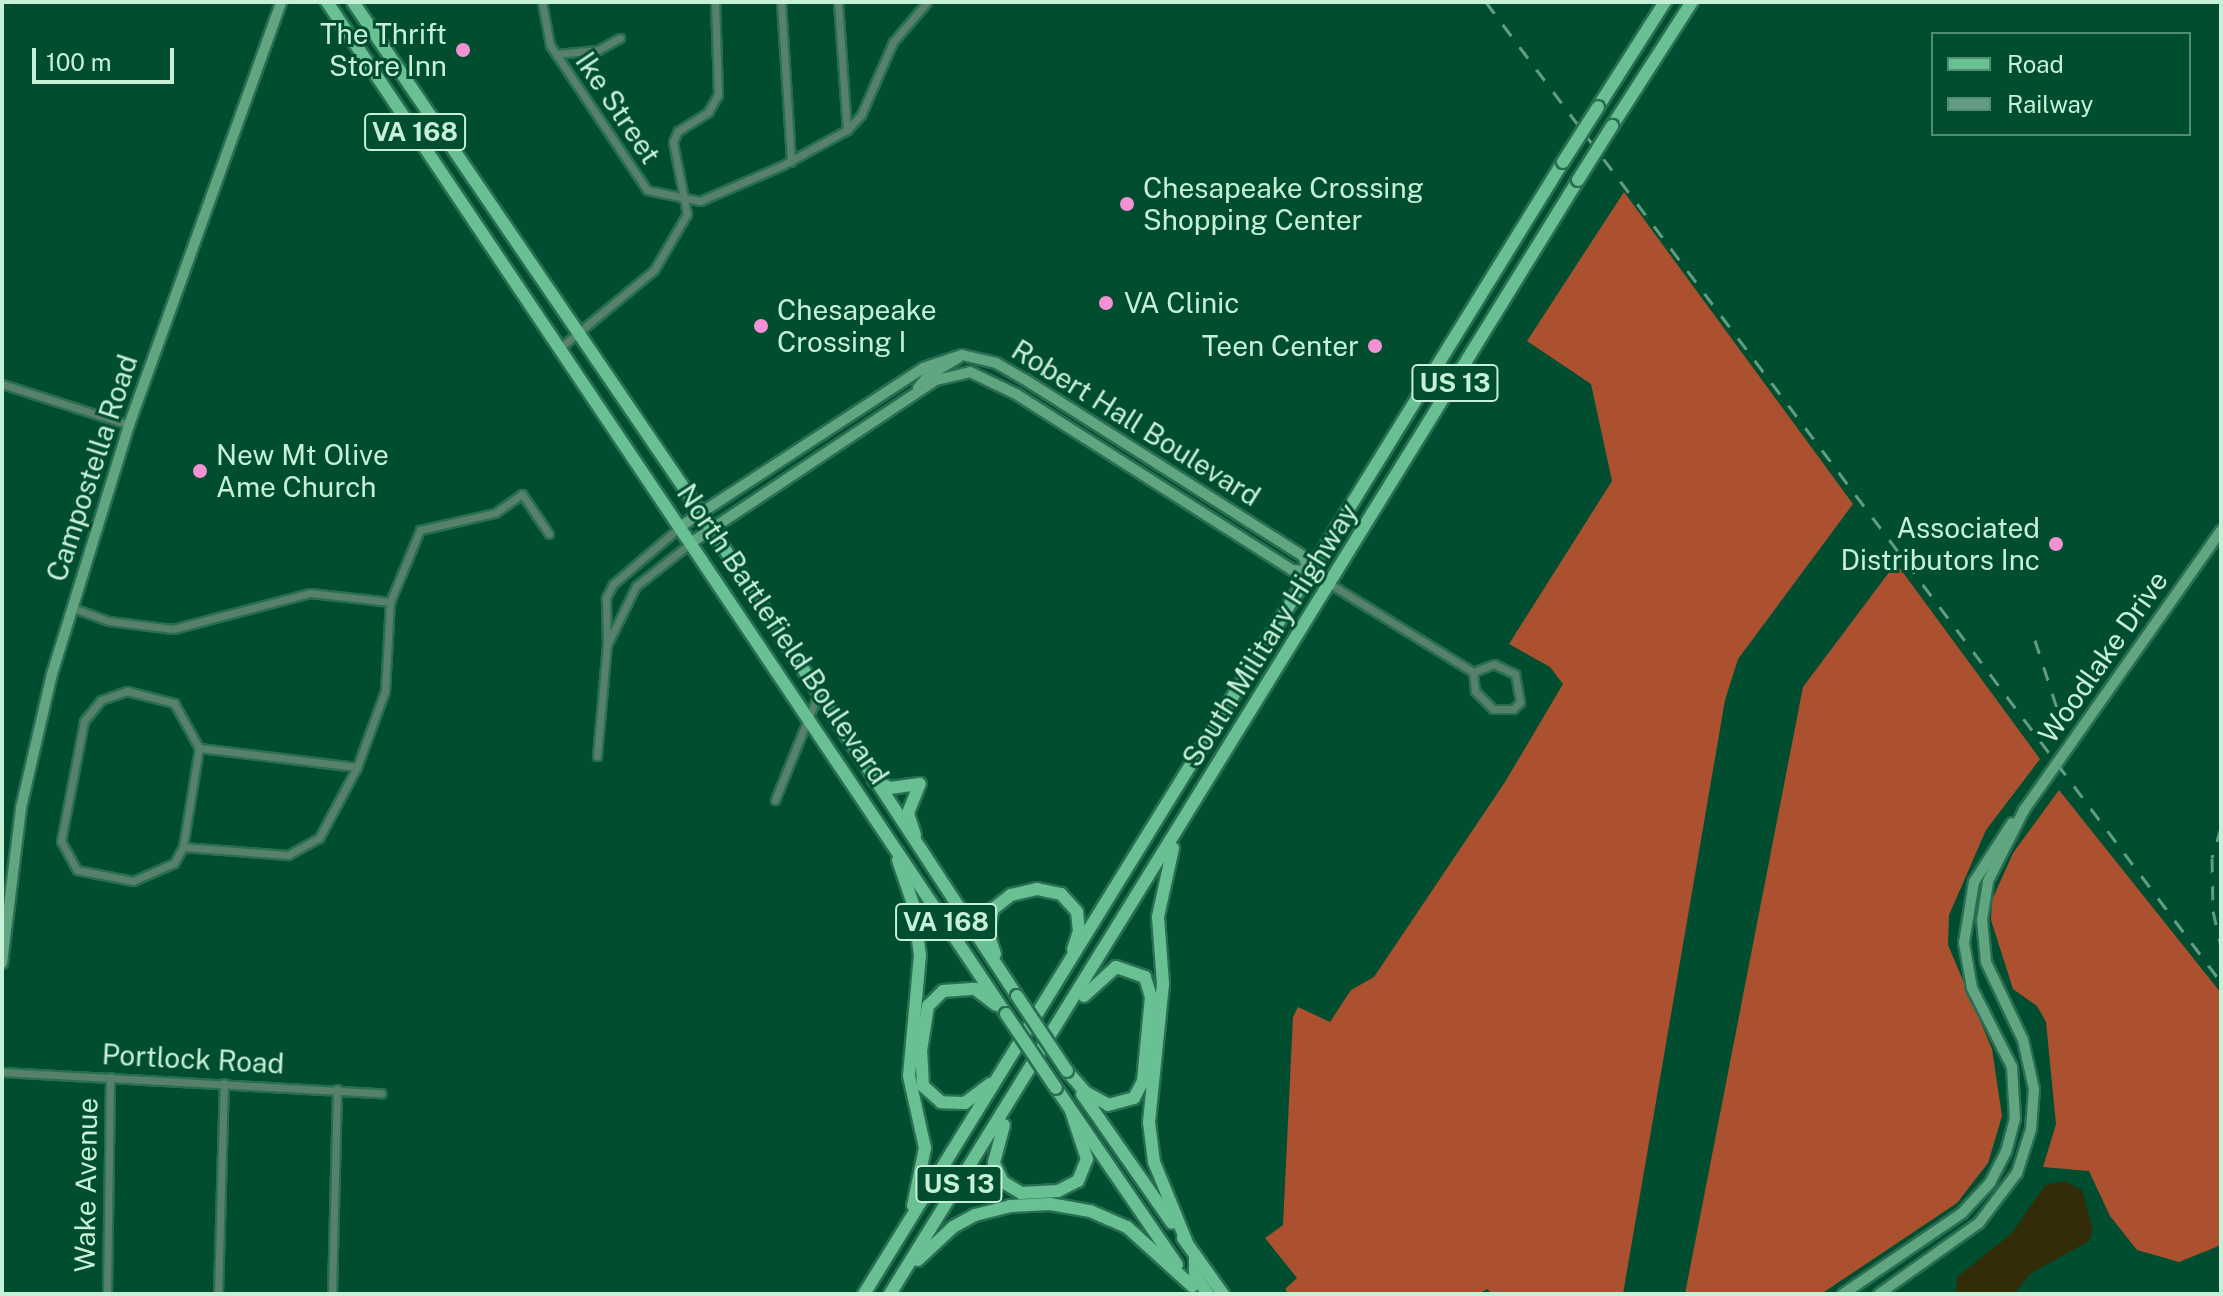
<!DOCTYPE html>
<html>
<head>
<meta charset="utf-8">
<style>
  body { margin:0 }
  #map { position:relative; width:2223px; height:1296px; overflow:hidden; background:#004d30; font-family:"Public Sans",sans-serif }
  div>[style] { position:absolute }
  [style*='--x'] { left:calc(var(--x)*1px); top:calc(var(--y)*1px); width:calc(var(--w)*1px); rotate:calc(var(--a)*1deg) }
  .forest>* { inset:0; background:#ac5130 }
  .water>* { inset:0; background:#322c09 }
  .roads { filter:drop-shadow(2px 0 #286e52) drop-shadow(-2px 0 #286e52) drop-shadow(0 2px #286e52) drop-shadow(0 -2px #286e52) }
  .street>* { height:7px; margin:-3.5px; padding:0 3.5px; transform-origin:3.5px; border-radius:3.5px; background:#58816b }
  .secondary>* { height:10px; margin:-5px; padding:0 5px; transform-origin:5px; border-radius:5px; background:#62a581 }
  .primary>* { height:12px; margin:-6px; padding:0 6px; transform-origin:6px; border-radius:6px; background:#68c093 }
  .rail>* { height:3px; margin-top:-1.5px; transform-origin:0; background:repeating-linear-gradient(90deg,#629d83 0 14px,transparent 0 28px) }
  .bridges { filter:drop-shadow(2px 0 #286e52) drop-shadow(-2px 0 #286e52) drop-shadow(0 2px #286e52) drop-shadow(0 -2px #286e52) }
  .primary-bridge>* { height:12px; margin:-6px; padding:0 6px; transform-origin:6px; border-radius:6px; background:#68c093 }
  .dots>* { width:22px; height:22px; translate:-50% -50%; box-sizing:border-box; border:4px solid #004d30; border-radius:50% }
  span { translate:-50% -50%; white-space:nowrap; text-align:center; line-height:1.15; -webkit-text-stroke:6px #004d30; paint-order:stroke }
  .shield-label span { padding:2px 6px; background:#004d30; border:2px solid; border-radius:6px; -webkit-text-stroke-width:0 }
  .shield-label { font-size:26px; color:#c7f0d8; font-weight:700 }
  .poi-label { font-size:28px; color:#c7f0d8 }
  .right { translate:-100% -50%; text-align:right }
  .left { translate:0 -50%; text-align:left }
  .street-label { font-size:28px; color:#c7f0d8 }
  .frame { position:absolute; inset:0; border:4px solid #c7f0d8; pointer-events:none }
  .legend { position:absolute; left:1931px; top:32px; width:260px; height:104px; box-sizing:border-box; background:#004d30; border:2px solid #508e73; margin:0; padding:10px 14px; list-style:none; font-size:24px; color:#c7f0d8 }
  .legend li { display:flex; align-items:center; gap:16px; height:40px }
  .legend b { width:40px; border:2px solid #508e73 }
  .scale { position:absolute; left:32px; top:48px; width:142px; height:36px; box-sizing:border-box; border:4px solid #c7f0d8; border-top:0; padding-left:10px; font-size:24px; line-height:28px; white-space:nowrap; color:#c7f0d8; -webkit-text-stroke:6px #004d30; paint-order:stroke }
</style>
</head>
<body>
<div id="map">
  <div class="forest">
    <div style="clip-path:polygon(1624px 192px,1853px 504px,1738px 659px,1725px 700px,1623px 1294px,1493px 1294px,1487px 1289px,1479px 1294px,1289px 1294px,1285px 1289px,1297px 1278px,1265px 1238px,1283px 1225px,1293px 1017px,1298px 1007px,1330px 1022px,1351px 990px,1374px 977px,1505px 782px,1563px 684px,1550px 667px,1509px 644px,1612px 481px,1591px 384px,1527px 341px)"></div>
    <div style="clip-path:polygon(1896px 563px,2040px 759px,1986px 830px,1949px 915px,1948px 945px,1992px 1049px,2002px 1116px,1988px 1163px,1957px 1203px,1821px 1294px,1685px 1294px,1803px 687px)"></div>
    <div style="clip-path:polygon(2059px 790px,2221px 993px,2221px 1245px,2179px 1262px,2137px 1250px,2110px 1216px,2089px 1171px,2043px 1167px,2056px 1124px,2046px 1022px,2037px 1006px,2013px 989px,1991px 920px,1992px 900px,2013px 853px)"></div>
  </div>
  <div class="water">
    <div style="clip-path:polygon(2065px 1181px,2082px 1190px,2093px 1230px,2089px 1241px,2031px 1273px,2014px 1294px,1956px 1294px,1957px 1277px,2012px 1233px,2045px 1185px)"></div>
  </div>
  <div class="roads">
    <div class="street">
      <div style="--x:542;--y:2;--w:44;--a:79.5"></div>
      <div style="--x:550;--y:45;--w:174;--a:56.2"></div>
      <div style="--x:647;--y:190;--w:54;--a:11.7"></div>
      <div style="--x:700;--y:201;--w:90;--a:-23.4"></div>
      <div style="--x:783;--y:165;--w:73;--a:-28.7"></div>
      <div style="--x:847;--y:130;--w:21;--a:-47"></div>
      <div style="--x:861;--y:115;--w:80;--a:-66.3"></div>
      <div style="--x:893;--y:42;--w:52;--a:-49.6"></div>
      <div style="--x:781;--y:2;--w:160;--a:86.4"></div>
      <div style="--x:838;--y:2;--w:128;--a:86"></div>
      <div style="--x:556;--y:54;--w:42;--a:-5.4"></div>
      <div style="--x:598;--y:50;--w:25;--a:-29"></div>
      <div style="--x:561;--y:347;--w:121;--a:-39.6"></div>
      <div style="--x:654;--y:270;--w:65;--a:-59.5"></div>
      <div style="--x:687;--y:214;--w:73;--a:-101"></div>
      <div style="--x:673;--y:142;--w:12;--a:-66"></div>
      <div style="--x:678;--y:131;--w:36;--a:-32"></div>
      <div style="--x:708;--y:112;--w:20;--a:-60"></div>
      <div style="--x:718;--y:95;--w:93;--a:-91.8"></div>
      <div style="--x:2;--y:384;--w:133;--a:17.9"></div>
      <div style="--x:681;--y:526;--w:89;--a:139.5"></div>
      <div style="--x:613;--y:584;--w:16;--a:117"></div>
      <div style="--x:606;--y:598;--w:47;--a:88.8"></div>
      <div style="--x:607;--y:645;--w:66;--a:-63.8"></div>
      <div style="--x:636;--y:586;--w:71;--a:-38.2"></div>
      <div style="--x:1330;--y:584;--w:168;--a:31.6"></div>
      <div style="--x:1473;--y:672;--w:19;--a:84"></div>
      <div style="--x:1475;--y:691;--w:25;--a:45"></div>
      <div style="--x:1493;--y:709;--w:20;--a:0"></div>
      <div style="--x:1513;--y:709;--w:10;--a:-45"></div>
      <div style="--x:1520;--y:702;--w:28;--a:-100"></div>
      <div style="--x:1515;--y:674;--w:23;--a:-155"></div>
      <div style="--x:1494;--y:664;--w:22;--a:159"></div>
      <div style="--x:73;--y:608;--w:38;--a:20"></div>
      <div style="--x:109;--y:621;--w:64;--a:7.1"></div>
      <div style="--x:173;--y:629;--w:142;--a:-14.7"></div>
      <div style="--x:310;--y:593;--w:81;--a:6.4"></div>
      <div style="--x:127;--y:691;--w:49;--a:14.3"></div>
      <div style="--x:174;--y:703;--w:51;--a:60.9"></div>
      <div style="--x:199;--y:748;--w:100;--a:99.2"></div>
      <div style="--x:183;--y:847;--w:18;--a:119"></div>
      <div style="--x:174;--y:863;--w:45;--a:156.3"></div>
      <div style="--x:133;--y:881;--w:57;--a:-168.9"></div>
      <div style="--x:77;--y:870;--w:33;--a:-119"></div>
      <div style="--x:61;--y:841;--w:122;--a:-79.1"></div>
      <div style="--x:84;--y:721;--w:27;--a:-51"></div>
      <div style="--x:101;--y:700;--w:28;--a:-19"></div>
      <div style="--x:199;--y:748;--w:159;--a:6.9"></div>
      <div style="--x:597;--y:756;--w:111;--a:-84.9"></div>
      <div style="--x:775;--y:800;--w:114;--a:-67.9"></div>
      <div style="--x:183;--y:847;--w:105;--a:4.4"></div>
      <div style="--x:288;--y:855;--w:35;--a:-29"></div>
      <div style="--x:319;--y:838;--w:81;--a:-61.8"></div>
      <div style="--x:357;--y:767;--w:81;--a:-69.8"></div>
      <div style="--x:385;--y:691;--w:89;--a:-86.8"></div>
      <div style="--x:390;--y:602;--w:78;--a:-67.4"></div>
      <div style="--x:420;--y:530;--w:77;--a:-12.8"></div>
      <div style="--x:495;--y:513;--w:33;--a:-35"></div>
      <div style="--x:522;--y:494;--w:48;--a:56"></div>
      <div style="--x:2;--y:1072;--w:380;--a:3.2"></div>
      <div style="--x:107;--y:1294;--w:217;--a:-89.2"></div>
      <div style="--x:218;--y:1294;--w:211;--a:-88.4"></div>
      <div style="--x:332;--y:1294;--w:205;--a:-88.6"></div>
    </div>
    <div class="secondary">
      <div style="--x:918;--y:388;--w:16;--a:-50"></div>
      <div style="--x:928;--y:376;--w:35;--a:-31"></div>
      <div style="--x:681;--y:526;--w:289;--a:-33.1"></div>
      <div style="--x:923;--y:368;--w:41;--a:-18.4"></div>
      <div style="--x:962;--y:355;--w:35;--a:13"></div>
      <div style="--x:996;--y:363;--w:32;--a:30"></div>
      <div style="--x:1024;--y:379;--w:330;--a:32.4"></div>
      <div style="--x:1303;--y:556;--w:16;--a:68"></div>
      <div style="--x:692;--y:542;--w:293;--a:-33.6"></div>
      <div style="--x:936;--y:380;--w:35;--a:-13"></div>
      <div style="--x:970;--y:372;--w:51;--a:25.6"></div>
      <div style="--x:1016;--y:394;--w:327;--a:32.5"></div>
      <div style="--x:1292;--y:570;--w:17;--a:3"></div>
      <div style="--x:1309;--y:571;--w:25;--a:32"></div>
      <div style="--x:2;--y:963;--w:156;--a:-83"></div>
      <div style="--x:21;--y:808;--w:138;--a:-77"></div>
      <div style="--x:52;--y:674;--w:261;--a:-72.8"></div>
      <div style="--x:129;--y:425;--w:449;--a:-70.2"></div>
      <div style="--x:1843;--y:1294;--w:144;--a:-34.2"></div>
      <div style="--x:1962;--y:1213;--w:41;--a:-47"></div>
      <div style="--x:1990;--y:1183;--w:35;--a:-63"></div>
      <div style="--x:2006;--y:1152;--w:34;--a:-75"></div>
      <div style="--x:2015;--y:1119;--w:52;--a:-93.3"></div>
      <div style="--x:2012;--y:1067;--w:89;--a:-116.9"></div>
      <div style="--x:1972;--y:988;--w:46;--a:-100.1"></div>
      <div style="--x:1964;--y:943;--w:62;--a:-80.7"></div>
      <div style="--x:1974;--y:882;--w:70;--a:-57.2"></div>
      <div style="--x:1879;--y:1294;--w:123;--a:-35.4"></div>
      <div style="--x:1979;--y:1223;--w:63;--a:-52.8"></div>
      <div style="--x:2017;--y:1173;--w:46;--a:-72.3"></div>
      <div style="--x:2031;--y:1129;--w:40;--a:-85.7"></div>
      <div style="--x:2034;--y:1089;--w:50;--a:-102.7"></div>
      <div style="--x:2023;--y:1040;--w:86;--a:-115.4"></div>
      <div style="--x:1986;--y:962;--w:42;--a:-95.4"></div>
      <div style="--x:1982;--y:920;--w:39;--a:-81"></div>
      <div style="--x:1988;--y:881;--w:80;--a:-63.1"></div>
      <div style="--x:2024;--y:810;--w:342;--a:-54.8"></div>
    </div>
    <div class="primary">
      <div style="--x:327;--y:2;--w:1219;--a:56.14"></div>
      <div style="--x:353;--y:2;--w:618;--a:55.74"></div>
      <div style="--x:701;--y:513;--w:577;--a:56.81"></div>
      <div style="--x:1598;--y:107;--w:125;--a:-57.5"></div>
      <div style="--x:1612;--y:126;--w:148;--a:-57.2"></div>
      <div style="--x:874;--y:780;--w:18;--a:27"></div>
      <div style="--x:890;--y:788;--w:30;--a:-8"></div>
      <div style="--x:915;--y:835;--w:23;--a:-108"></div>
      <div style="--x:908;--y:813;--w:31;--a:-68"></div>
      <div style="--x:1173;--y:848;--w:71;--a:102.3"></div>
      <div style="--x:1158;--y:917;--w:67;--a:85.7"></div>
      <div style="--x:1163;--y:984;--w:139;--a:95.8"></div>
      <div style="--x:1149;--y:1122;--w:40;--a:82.9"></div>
      <div style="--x:1154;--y:1162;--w:87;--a:67.8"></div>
      <div style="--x:898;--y:860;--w:46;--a:71.2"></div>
      <div style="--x:913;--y:904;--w:51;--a:82.2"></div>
      <div style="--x:920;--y:955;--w:121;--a:95.2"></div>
      <div style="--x:909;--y:1076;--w:74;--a:77.5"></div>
      <div style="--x:925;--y:1148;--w:59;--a:101.7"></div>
      <div style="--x:995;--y:954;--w:25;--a:-108"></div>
      <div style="--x:987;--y:930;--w:22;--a:-74"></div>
      <div style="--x:993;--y:909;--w:23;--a:-38"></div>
      <div style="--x:1011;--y:895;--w:27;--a:-13"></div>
      <div style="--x:1037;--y:889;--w:25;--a:12"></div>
      <div style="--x:1061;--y:894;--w:24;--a:48"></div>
      <div style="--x:1077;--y:912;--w:19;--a:84"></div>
      <div style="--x:1079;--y:931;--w:19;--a:108"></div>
      <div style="--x:1067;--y:1071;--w:28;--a:49"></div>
      <div style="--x:1085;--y:1092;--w:26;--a:29"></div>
      <div style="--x:1108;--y:1105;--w:27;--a:-15"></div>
      <div style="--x:1134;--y:1098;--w:19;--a:-62"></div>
      <div style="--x:1143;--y:1081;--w:84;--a:-84.6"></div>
      <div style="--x:1151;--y:997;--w:21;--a:-107"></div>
      <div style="--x:1145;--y:977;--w:31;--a:-161"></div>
      <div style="--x:1116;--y:967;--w:43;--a:137.8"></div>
      <div style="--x:990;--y:1084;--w:31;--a:143"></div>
      <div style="--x:965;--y:1103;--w:24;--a:-178"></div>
      <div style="--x:941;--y:1102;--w:24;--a:-138"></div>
      <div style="--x:923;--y:1086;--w:35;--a:-93"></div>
      <div style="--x:921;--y:1051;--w:46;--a:-81.2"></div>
      <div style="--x:928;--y:1006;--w:21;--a:-45"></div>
      <div style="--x:943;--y:991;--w:32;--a:-4"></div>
      <div style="--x:975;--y:989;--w:26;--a:37"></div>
      <div style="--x:1056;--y:1088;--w:214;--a:55.6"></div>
      <div style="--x:1082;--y:1094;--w:157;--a:55.1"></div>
      <div style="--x:1004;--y:1125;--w:39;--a:105"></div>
      <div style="--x:994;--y:1163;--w:21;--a:65"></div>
      <div style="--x:1003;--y:1182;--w:21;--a:31"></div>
      <div style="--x:1021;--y:1193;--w:37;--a:-3"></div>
      <div style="--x:1058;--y:1191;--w:22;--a:-27"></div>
      <div style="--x:1078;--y:1181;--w:24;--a:-68"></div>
      <div style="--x:1087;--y:1159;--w:51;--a:-108.4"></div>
      <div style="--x:1183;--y:1238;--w:69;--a:54.5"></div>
      <div style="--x:1195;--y:1255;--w:20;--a:90"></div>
      <div style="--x:1195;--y:1275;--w:23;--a:56"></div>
      <div style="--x:918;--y:1260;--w:48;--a:-43.3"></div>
      <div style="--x:953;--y:1227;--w:25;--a:-29"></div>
      <div style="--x:975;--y:1215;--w:36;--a:-14"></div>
      <div style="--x:1010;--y:1206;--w:40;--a:-2.9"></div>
      <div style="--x:1050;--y:1204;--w:41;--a:9.9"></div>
      <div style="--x:1090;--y:1211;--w:40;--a:23.4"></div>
      <div style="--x:1127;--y:1227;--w:88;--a:42.2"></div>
      <div style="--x:864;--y:1294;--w:1330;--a:-58.31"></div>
      <div style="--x:890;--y:1294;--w:1309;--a:-58.3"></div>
    </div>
  </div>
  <div class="rail">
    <div style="--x:1486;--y:2;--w:1225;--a:53.13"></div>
    <div style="--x:2035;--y:640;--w:75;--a:72.1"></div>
    <div style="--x:2221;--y:828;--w:31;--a:107"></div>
    <div style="--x:2212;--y:858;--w:53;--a:88.9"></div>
    <div style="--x:2213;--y:911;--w:37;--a:77"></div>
  </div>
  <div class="bridges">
    <div class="primary-bridge">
      <div style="--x:1563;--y:162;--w:65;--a:-57.5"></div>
      <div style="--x:1578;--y:180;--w:64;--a:-57.8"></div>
      <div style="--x:1017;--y:996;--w:90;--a:56.3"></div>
      <div style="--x:1006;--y:1014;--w:89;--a:56"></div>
    </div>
  </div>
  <div class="dots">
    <div style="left:463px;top:50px;background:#f391d5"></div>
    <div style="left:1127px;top:204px;background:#f391d5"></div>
    <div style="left:1106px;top:303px;background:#f391d5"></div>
    <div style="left:761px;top:326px;background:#f391d5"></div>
    <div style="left:1375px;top:346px;background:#f391d5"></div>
    <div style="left:200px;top:471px;background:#f391d5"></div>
    <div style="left:2056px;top:544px;background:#f391d5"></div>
  </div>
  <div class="shield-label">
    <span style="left:415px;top:132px">VA 168</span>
    <span style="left:1455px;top:383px">US 13</span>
    <span style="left:946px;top:922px">VA 168</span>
    <span style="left:959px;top:1184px">US 13</span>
  </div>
  <div class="poi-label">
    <span class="right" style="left:447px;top:50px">The Thrift<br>Store Inn</span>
    <span class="left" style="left:1143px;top:204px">Chesapeake Crossing<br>Shopping Center</span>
    <span class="left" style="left:1124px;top:303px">VA Clinic</span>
    <span class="left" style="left:777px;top:326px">Chesapeake<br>Crossing I</span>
    <span class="right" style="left:1359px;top:346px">Teen Center</span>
    <span class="left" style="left:216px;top:471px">New Mt Olive<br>Ame Church</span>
    <span class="right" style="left:2040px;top:544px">Associated<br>Distributors Inc</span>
  </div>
  <div class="street-label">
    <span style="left:618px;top:108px;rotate:56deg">Ike Street</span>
    <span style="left:1136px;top:423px;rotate:32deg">Robert Hall Boulevard</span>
    <span style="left:92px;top:468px;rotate:-72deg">Campostella Road</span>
    <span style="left:783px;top:634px;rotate:56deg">North Battlefield Boulevard</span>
    <span style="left:1270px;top:635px;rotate:-58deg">South Military Highway</span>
    <span style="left:2103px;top:657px;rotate:-55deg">Woodlake Drive</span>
    <span style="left:193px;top:1059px;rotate:3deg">Portlock Road</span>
    <span style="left:86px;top:1185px;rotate:-89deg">Wake Avenue</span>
  </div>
  <div class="frame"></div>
  <ul class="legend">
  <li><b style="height:10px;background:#68c093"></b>Road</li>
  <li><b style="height:10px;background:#629d83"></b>Railway</li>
  </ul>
  <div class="scale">100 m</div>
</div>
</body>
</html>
